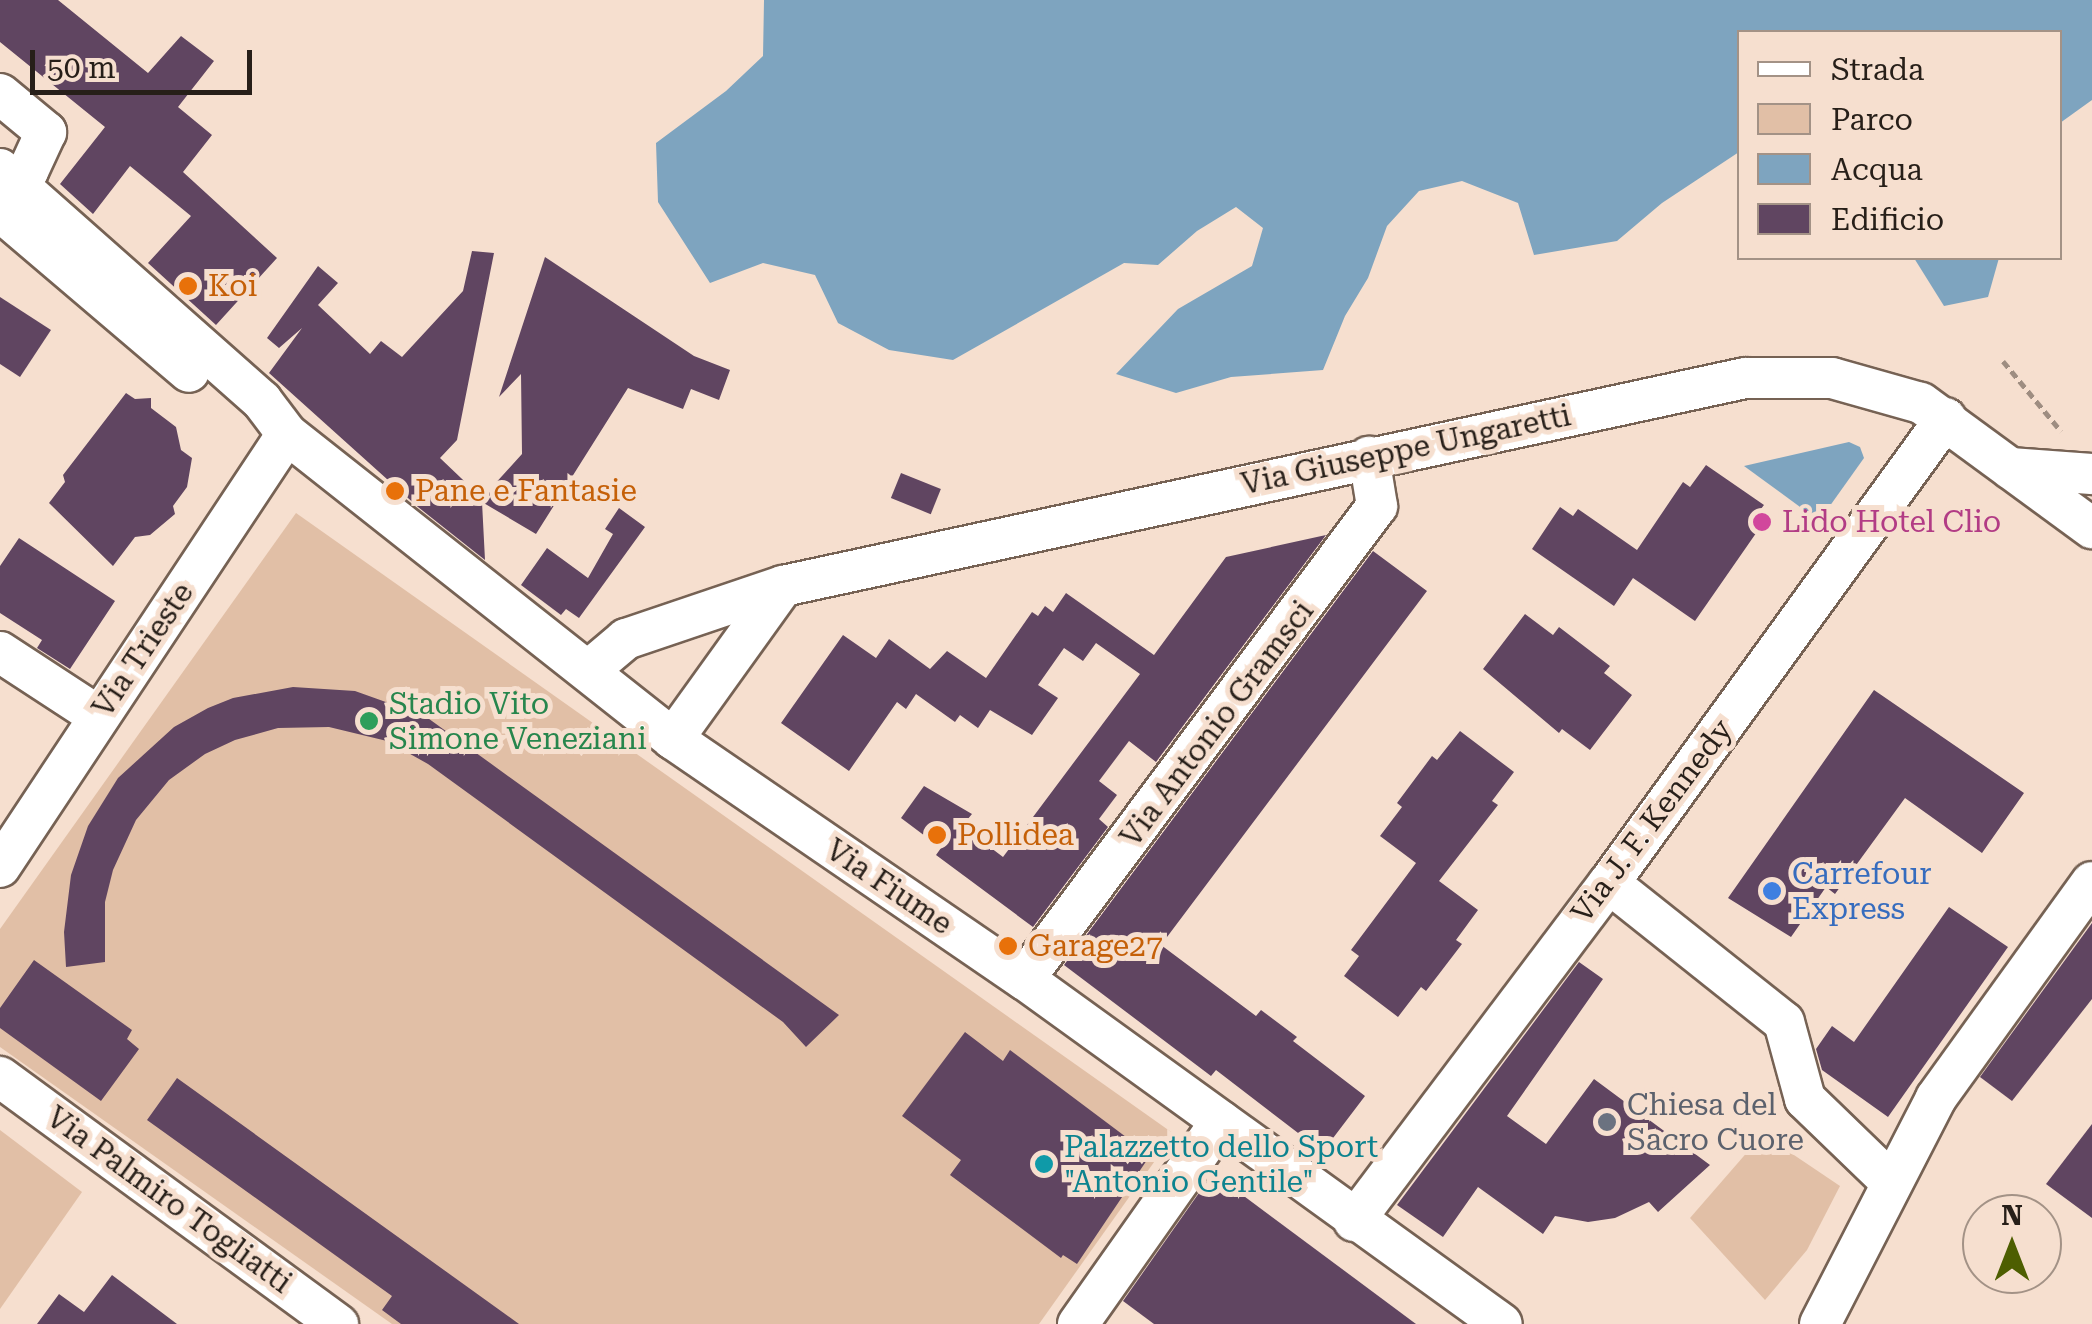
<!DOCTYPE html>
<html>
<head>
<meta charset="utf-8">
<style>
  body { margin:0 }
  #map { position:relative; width:2092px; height:1324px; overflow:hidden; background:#f6dfcf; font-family:"Roboto Serif",serif }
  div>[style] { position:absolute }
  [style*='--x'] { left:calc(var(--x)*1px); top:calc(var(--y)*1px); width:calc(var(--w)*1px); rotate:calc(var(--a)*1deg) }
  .green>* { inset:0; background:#e1bfa6 }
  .water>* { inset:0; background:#7ea4bf }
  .building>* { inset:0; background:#604561; transform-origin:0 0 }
  .path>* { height:5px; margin-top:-2.5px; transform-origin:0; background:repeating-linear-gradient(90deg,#9e8d81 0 8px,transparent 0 13px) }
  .roads { filter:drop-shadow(2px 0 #766254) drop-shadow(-2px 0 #766254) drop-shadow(0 2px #766254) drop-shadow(0 -2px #766254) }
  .minor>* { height:40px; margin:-20px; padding:0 20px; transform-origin:20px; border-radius:20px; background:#fff }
  .dots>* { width:28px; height:28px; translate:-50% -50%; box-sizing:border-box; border:5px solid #f6dfcf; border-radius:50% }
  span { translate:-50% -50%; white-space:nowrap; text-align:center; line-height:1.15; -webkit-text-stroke:10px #f6dfcf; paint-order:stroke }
  .food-label { font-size:30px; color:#c56008 }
  .left { translate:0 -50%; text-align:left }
  .street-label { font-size:30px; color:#271f19 }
  .hotel-label { font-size:30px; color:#b23c85 }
  .leisure-label { font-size:30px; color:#27864d }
  .shop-label { font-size:30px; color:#366cbe }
  .worship-label { font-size:30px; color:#5b616d }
  .culture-label { font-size:30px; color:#0d838f }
  .legend { position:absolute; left:1737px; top:30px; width:325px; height:230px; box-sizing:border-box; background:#f6dfcf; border:2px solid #a39286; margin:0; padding:12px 18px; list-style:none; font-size:30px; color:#271f19 }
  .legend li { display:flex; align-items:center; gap:20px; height:50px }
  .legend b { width:50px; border:2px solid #a39286 }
  .north { position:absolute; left:1962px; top:1194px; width:100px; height:100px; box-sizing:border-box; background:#f6dfcf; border:2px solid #a39286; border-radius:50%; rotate:0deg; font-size:28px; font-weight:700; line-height:40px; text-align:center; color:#271f19 }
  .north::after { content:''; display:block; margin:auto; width:35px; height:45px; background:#4d5e01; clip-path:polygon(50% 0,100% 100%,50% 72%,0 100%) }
  .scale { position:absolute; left:30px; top:50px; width:222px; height:45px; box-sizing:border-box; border:5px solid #271f19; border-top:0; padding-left:12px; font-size:30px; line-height:35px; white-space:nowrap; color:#271f19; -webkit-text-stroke:8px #f6dfcf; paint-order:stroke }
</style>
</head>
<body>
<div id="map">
  <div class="green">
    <div style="clip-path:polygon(296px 513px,1174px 1134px,1039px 1324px,392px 1324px,0 1047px,0 929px)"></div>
    <div style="clip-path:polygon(0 1130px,82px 1192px,0 1309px)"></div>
    <div style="clip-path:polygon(1763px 1134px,1840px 1186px,1807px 1250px,1765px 1300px,1690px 1218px)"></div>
  </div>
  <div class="water">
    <div style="clip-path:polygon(764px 0,2092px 0,2092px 100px,2060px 123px,2060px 32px,1740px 32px,1739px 152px,1662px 203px,1617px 241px,1534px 255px,1518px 203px,1462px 181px,1419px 191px,1387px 226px,1368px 278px,1345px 316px,1323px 370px,1231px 377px,1176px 393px,1116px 374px,1178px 309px,1252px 266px,1263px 228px,1236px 207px,1197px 231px,1158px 265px,1124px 263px,953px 360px,889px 350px,838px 323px,815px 275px,763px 263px,710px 283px,658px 202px,656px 143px,726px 91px,763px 56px)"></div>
    <div style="clip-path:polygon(1914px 258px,1999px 258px,1988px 297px,1944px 306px)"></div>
    <div style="clip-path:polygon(1849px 442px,1860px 447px,1864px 458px,1822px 517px,1811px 515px,1744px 466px)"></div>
  </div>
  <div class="building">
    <div style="clip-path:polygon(0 0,58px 0,148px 73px,181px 36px,214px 61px,178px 107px,212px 135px,183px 172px,277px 258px,216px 325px,148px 263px,191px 216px,130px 166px,93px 214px,60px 184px,105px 127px,0 42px)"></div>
    <div style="clip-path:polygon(472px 251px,494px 253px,457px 440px,440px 458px,482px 498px,522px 454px,521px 374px,499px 397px,545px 257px,694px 356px,730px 370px,719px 400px,691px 389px,683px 409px,628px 388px,536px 534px,482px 502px,485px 560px,418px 507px,269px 373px,302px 328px,279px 348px,267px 338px,318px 266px,338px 283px,318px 305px,370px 354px,381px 341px,402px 357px,463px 291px)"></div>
    <div style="clip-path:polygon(0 297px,51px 330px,20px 377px,0 364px)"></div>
    <div style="clip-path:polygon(126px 393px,135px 399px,151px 398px,151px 408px,176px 427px,181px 450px,192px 458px,187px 487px,173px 506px,175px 514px,150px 535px,135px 537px,113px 566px,49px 503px,65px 482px,63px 475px)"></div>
    <div style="clip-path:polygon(1706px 465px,1764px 505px,1757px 514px,1761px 526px,1695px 621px,1633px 578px,1614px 606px,1532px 549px,1560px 507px,1573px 516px,1578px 509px,1637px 550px,1683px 482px,1690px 487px)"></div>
    <div style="left:901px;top:473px;width:43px;height:27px;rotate:22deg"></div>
    <div style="clip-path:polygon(619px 508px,645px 527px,579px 618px,566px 609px,561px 615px,521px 585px,547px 548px,588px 578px,613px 534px,605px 529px)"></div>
    <div style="clip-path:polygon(1326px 535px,1156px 762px,1129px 741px,1099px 781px,1117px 795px,1099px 819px,1108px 827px,1033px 927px,936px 855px,941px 848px,901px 818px,924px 786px,972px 814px,962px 826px,1003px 857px,1140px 674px,1096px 643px,1083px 661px,1064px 648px,1038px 685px,1058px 698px,1032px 735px,990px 710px,978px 728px,960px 715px,955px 722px,916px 694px,906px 709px,897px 702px,849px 771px,781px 723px,843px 635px,876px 658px,889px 639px,930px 669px,947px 651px,986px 678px,1032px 612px,1038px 616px,1045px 606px,1053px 612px,1066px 593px,1154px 655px,1226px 557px)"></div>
    <div style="clip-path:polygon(19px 538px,115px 601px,70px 669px,37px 648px,42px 640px,0 613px,0 566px)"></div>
    <div style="clip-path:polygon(1373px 551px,1427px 591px,1161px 945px,1256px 1016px,1261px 1010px,1297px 1037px,1293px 1041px,1365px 1096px,1327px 1146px,1306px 1130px,1302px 1136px,1216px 1070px,1211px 1076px,1064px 965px)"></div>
    <div style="clip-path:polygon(1525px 614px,1553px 635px,1559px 627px,1610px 666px,1604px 673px,1632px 695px,1590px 750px,1562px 729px,1559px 733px,1483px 669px)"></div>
    <div style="clip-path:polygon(293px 687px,355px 691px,425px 716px,839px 1015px,806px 1047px,783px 1022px,428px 764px,387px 741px,329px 727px,278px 728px,235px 740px,205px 754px,169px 780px,136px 820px,113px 870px,105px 902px,105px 962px,66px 967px,64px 932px,71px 875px,88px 826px,118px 778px,174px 727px,208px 708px,233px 698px)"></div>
    <div style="clip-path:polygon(1874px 690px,2024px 793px,1982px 853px,1905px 798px,1835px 894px,1826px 887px,1791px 937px,1728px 898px)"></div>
    <div style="clip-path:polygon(1460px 731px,1514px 772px,1492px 801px,1498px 805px,1439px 881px,1478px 910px,1456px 940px,1462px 944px,1426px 991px,1421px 987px,1398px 1017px,1344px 976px,1359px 956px,1351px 950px,1416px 863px,1380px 836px,1402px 807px,1397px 803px,1432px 756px,1437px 760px)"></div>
    <div style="clip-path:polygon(1949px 907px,2008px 947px,1888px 1117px,1822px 1070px,1816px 1049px,1832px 1026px,1854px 1042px)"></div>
    <div style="clip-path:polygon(2092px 923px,2092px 999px,2012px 1101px,1980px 1077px)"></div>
    <div style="clip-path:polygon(34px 960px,132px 1030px,127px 1039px,139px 1049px,101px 1101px,0 1028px,0 1008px)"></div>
    <div style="clip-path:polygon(1579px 962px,1603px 979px,1507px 1116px,1546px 1144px,1594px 1079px,1710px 1165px,1658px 1212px,1649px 1202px,1615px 1218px,1588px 1222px,1555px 1216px,1543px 1234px,1478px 1187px,1443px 1237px,1397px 1205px)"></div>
    <div style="clip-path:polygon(965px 1032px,1003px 1061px,1010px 1050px,1142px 1149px,1139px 1154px,1147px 1160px,1077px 1264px,1063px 1255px,1061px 1258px,950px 1175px,961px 1160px,902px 1116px)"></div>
    <div style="clip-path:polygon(177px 1078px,519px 1324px,401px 1324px,382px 1310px,392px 1296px,147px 1120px)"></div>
    <div style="clip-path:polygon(2092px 1124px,2092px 1218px,2046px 1184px)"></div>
    <div style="clip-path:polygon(1213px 1173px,1416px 1324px,1154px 1324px,1123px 1301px)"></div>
    <div style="clip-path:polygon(112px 1275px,177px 1324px,37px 1324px,59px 1294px,84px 1312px)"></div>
  </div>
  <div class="path">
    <div style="--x:2003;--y:361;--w:91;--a:50.4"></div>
  </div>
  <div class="roads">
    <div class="minor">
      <div style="--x:0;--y:94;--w:60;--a:39.6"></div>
      <div style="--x:46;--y:132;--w:43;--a:114.8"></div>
      <div style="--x:28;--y:171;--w:43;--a:131.2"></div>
      <div style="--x:0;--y:169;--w:350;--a:41.5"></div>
      <div style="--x:262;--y:401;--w:41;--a:52.9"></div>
      <div style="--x:287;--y:434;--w:492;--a:38.3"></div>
      <div style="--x:673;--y:739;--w:425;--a:34.4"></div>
      <div style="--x:1024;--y:979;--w:589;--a:35.82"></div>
      <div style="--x:0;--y:211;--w:248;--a:40.4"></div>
      <div style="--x:2010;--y:468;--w:82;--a:4.2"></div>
      <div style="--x:0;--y:652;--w:117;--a:33.1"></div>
      <div style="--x:588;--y:671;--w:50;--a:-40.1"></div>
      <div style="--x:626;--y:639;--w:166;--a:-18.7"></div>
      <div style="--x:783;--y:586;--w:984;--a:-12.2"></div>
      <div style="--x:1745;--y:378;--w:87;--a:0"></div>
      <div style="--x:1832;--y:378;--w:92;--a:15.7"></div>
      <div style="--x:1921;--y:403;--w:212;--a:36.2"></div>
      <div style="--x:673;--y:739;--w:188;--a:-54.3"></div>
      <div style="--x:0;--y:867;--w:519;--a:-56.46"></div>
      <div style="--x:1609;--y:883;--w:223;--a:38.5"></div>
      <div style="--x:1784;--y:1022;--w:80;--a:74.7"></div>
      <div style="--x:1805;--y:1099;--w:120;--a:44"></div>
      <div style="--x:1024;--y:979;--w:590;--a:-53.27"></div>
      <div style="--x:1377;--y:506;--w:50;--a:-99.3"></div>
      <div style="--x:0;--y:1077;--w:419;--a:36.2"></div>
      <div style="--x:1354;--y:1221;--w:423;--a:-53"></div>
      <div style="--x:1609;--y:883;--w:574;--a:-54.07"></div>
      <div style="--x:1078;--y:1324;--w:248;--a:-54.8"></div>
      <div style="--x:1820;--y:1324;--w:254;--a:-62.8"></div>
      <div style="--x:1936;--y:1098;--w:266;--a:-54.2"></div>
    </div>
  </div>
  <div class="dots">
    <div style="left:188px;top:286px;background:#e8710a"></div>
    <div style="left:395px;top:491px;background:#e8710a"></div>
    <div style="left:1762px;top:522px;background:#d1479c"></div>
    <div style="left:369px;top:721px;background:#2e9e5b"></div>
    <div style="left:937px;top:835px;background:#e8710a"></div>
    <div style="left:1772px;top:891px;background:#3f7fe0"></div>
    <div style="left:1008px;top:946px;background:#e8710a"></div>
    <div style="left:1607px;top:1122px;background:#6b7280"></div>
    <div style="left:1044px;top:1164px;background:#0f9aa8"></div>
  </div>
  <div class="food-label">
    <span class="left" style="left:208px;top:286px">Koi</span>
    <span class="left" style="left:415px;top:491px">Pane e Fantasie</span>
    <span class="left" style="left:957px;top:835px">Pollidea</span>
    <span class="left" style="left:1028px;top:946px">Garage27</span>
  </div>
  <div class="street-label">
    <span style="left:1406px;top:450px;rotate:-12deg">Via Giuseppe Ungaretti</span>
    <span style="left:143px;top:650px;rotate:-56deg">Via Trieste</span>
    <span style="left:1217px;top:724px;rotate:-53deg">Via Antonio Gramsci</span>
    <span style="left:1652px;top:821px;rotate:-53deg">Via J. F. Kennedy</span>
    <span style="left:889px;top:887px;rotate:34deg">Via Fiume</span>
    <span style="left:169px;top:1200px;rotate:36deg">Via Palmiro Togliatti</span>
  </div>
  <div class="hotel-label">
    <span class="left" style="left:1782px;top:522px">Lido Hotel Clio</span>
  </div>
  <div class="leisure-label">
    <span class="left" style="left:389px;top:721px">Stadio Vito<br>Simone Veneziani</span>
  </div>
  <div class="shop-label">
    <span class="left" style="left:1792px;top:891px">Carrefour<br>Express</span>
  </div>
  <div class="worship-label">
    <span class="left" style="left:1627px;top:1122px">Chiesa del<br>Sacro Cuore</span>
  </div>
  <div class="culture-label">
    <span class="left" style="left:1064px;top:1164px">Palazzetto dello Sport<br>"Antonio Gentile"</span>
  </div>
  <ul class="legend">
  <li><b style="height:12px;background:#fff"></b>Strada</li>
  <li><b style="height:28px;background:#e1bfa6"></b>Parco</li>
  <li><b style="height:28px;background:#7ea4bf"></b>Acqua</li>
  <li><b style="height:28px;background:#604561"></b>Edificio</li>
  </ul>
  <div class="north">N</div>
  <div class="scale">50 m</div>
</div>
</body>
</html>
